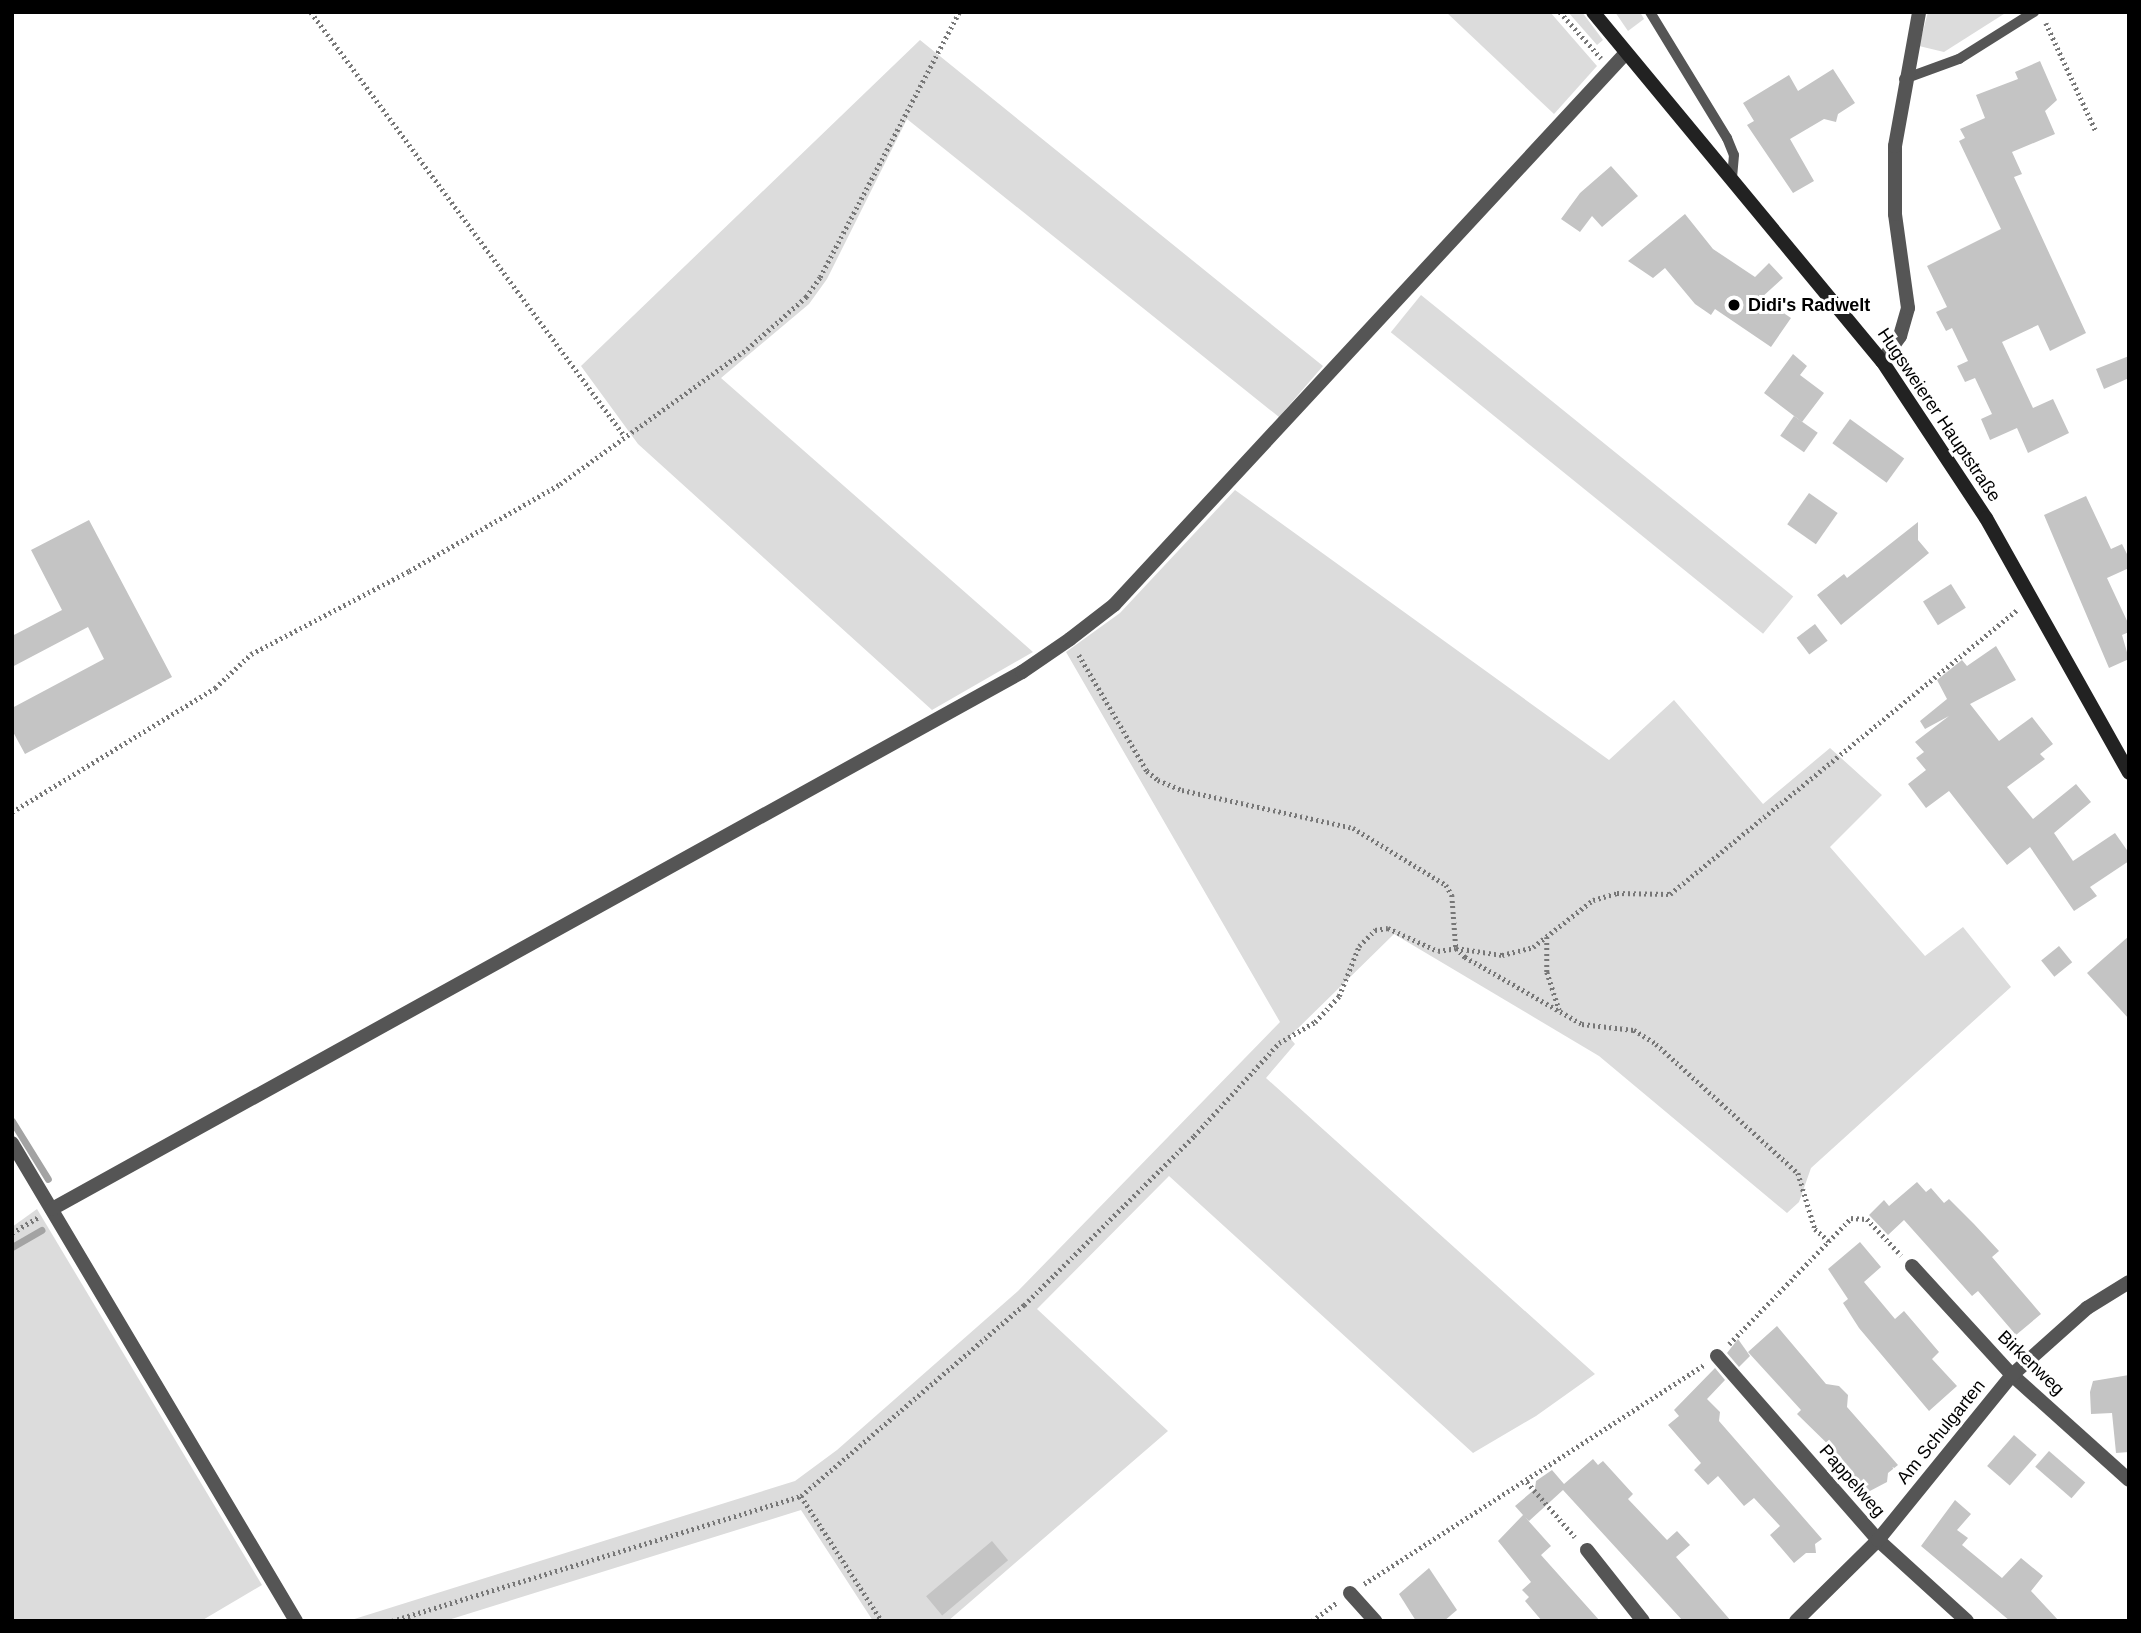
<!DOCTYPE html>
<html>
<head>
<meta charset="utf-8">
<style>
  body { margin:0 }
  #map { position:relative; width:2141px; height:1633px; overflow:hidden; background:#fff; font-family:Helvetica,sans-serif }
  div>[style] { position:absolute }
  [style*='--x'] { left:calc(var(--x)*1px); top:calc(var(--y)*1px); width:calc(var(--w)*1px); rotate:calc(var(--a)*1deg) }
  .green>* { inset:0; background:#dcdcdc; transform-origin:0 0 }
  .stream>* { height:7px; margin:-3.5px; padding:0 3.5px; transform-origin:3.5px; border-radius:3.5px; background:#a3a3a3 }
  .building>* { inset:0; background:#c4c4c4; transform-origin:0 0 }
  .path>* { height:4.5px; margin-top:-2.25px; transform-origin:0; background:repeating-linear-gradient(90deg,#777 0 2px,transparent 0 5.5px) }
  .lane>* { height:10px; margin:-5px; padding:0 5px; transform-origin:5px; border-radius:5px; background:#555 }
  .street>* { height:14px; margin:-7px; padding:0 7px; transform-origin:7px; border-radius:7px; background:#555 }
  .secondary>* { height:14px; margin:-7px; padding:0 7px; transform-origin:7px; border-radius:7px; background:#222 }
  .dots>* { width:19px; height:19px; translate:-50% -50%; box-sizing:border-box; border:4px solid #fff; border-radius:50% }
  span { translate:-50% -50%; white-space:nowrap; text-align:center; line-height:1.15; -webkit-text-stroke:6px #fff; paint-order:stroke }
  .poi-label { font-size:18px; color:#000; font-weight:700 }
  .left { translate:0 -50%; text-align:left }
  .street-label { font-size:18px; color:#000 }
  .frame { position:absolute; inset:0; border:14px solid #000; pointer-events:none }
</style>
</head>
<body>
<div id="map">
  <div class="green">
    <div style="clip-path:polygon(1446px 12px,1550px 12px,1597px 66px,1554px 114px)"></div>
    <div style="clip-path:polygon(1568px 12px,1582px 12px,1603px 40px,1597px 45px)"></div>
    <div style="clip-path:polygon(1615px 12px,1640px 12px,1644px 19px,1628px 31px)"></div>
    <div style="clip-path:polygon(1928px 12px,2007px 12px,1944px 52px,1919px 46px)"></div>
    <div style="clip-path:polygon(920px 40px,1323px 366px,1279px 417px,907px 119px,827px 279px,809px 304px,721px 378px,1033px 652px,932px 710px,638px 444px,581px 366px)"></div>
    <div style="left:1421px;top:295px;width:479px;height:48px;rotate:39deg"></div>
    <div style="clip-path:polygon(1235px 490px,1609px 760px,1674px 700px,1763px 804px,1830px 748px,1882px 795px,1830px 847px,1925px 956px,1963px 927px,2011px 987px,1811px 1168px,1799px 1202px,1787px 1213px,1599px 1056px,1394px 934px,1289px 1037px,1295px 1044px,1266px 1078px,1595px 1374px,1536px 1416px,1473px 1453px,1169px 1176px,1037px 1309px,1168px 1431px,948px 1621px,873px 1621px,801px 1510px,445px 1621px,348px 1621px,795px 1481px,837px 1450px,1018px 1291px,1280px 1022px,1066px 652px,1120px 613px)"></div>
    <div style="clip-path:polygon(37px 1209px,262px 1585px,201px 1621px,12px 1621px,12px 1227px)"></div>
  </div>
  <div class="stream">
    <div style="--x:12;--y:1121;--w:68;--a:58.2"></div>
    <div style="--x:12;--y:1247;--w:34;--a:-30"></div>
  </div>
  <div class="building">
    <div style="clip-path:polygon(2040px 61px,2057px 100px,2045px 111px,2055px 134px,2012px 152px,2022px 174px,2014px 177px,2086px 333px,2050px 351px,2038px 325px,2002px 342px,2033px 408px,2053px 399px,2069px 433px,2028px 453px,2017px 428px,1990px 440px,1981px 419px,1992px 414px,1975px 378px,1965px 382px,1957px 366px,1968px 361px,1952px 328px,1946px 331px,1936px 312px,1947px 307px,1927px 266px,2001px 229px,1959px 141px,1965px 138px,1960px 129px,1985px 118px,1976px 95px,2018px 79px,2015px 72px)"></div>
    <div style="clip-path:polygon(1833px 69px,1855px 103px,1838px 114px,1836px 122px,1824px 119px,1790px 139px,1814px 181px,1793px 193px,1747px 125px,1754px 121px,1743px 103px,1789px 75px,1798px 91px)"></div>
    <div style="clip-path:polygon(1611px 166px,1638px 196px,1602px 227px,1592px 216px,1580px 232px,1561px 219px,1580px 193px)"></div>
    <div style="clip-path:polygon(1685px 214px,1713px 249px,1755px 277px,1769px 263px,1783px 278px,1761px 298px,1791px 318px,1771px 347px,1715px 309px,1711px 315px,1695px 304px,1665px 268px,1653px 278px,1628px 261px)"></div>
    <div style="clip-path:polygon(1793px 354px,1807px 366px,1800px 375px,1824px 393px,1802px 422px,1764px 393px)"></div>
    <div style="clip-path:polygon(2129px 356px,2129px 378px,2104px 389px,2096px 369px)"></div>
    <div style="left:1794px;top:416px;width:29px;height:24px;rotate:35deg"></div>
    <div style="left:1850px;top:419px;width:67px;height:30px;rotate:36deg"></div>
    <div style="left:1809px;top:493px;width:35px;height:38px;rotate:35deg"></div>
    <div style="clip-path:polygon(2086px 496px,2111px 549px,2122px 544px,2129px 558px,2129px 568px,2107px 578px,2129px 625px,2129px 632px,2122px 635px,2129px 659px,2109px 668px,2044px 515px)"></div>
    <div style="clip-path:polygon(89px 520px,172px 677px,25px 754px,12px 730px,12px 708px,104px 659px,88px 627px,12px 667px,12px 636px,62px 610px,31px 550px)"></div>
    <div style="clip-path:polygon(1918px 522px,1918px 540px,1929px 553px,1841px 625px,1817px 595px,1844px 574px,1847px 578px)"></div>
    <div style="left:1951px;top:584px;width:28px;height:33px;rotate:58deg"></div>
    <div style="left:1815px;top:624px;width:21px;height:23px;rotate:53deg"></div>
    <div style="clip-path:polygon(1996px 646px,2016px 680px,1970px 704px,1999px 741px,2032px 717px,2053px 744px,2040px 754px,2045px 759px,2007px 787px,2033px 819px,2076px 784px,2091px 802px,2054px 833px,2073px 861px,2115px 833px,2129px 853px,2129px 861px,2090px 887px,2097px 896px,2074px 911px,2030px 847px,2007px 865px,1949px 791px,1926px 808px,1908px 784px,1926px 770px,1916px 758px,1924px 752px,1915px 742px,1949px 716px,1925px 729px,1920px 721px,1947px 699px,1937px 680px,1962px 660px,1967px 666px)"></div>
    <div style="clip-path:polygon(2129px 936px,2129px 1019px,2087px 973px)"></div>
    <div style="left:2059px;top:946px;width:21px;height:23px;rotate:51deg"></div>
    <div style="clip-path:polygon(1917px 1182px,1926px 1192px,1931px 1188px,1944px 1203px,1949px 1199px,1974px 1224px,1999px 1251px,1992px 1257px,2041px 1314px,2016px 1335px,1978px 1291px,1972px 1296px,1904px 1220px,1888px 1235px,1869px 1215px,1884px 1200px,1889px 1206px)"></div>
    <div style="clip-path:polygon(1860px 1242px,1881px 1267px,1864px 1282px,1895px 1319px,1904px 1311px,1939px 1352px,1932px 1359px,1957px 1386px,1929px 1411px,1859px 1328px,1843px 1303px,1848px 1299px,1828px 1269px)"></div>
    <div style="clip-path:polygon(1777px 1326px,1826px 1384px,1839px 1386px,1848px 1395px,1847px 1407px,1898px 1465px,1888px 1473px,1887px 1482px,1868px 1492px,1858px 1485px,1844px 1468px,1841px 1457px,1797px 1414px,1801px 1410px,1748px 1352px)"></div>
    <div style="clip-path:polygon(1738px 1339px,1750px 1356px,1739px 1367px,1727px 1353px)"></div>
    <div style="clip-path:polygon(1715px 1368px,1725px 1380px,1707px 1399px,1720px 1412px,1719px 1421px,1822px 1539px,1815px 1544px,1816px 1553px,1806px 1553px,1794px 1563px,1770px 1535px,1780px 1526px,1754px 1498px,1744px 1506px,1718px 1476px,1708px 1485px,1694px 1470px,1701px 1463px,1668px 1425px,1679px 1416px,1674px 1410px)"></div>
    <div style="clip-path:polygon(2129px 1375px,2129px 1452px,2116px 1453px,2112px 1413px,2091px 1414px,2090px 1392px,2093px 1381px)"></div>
    <div style="left:2014px;top:1435px;width:30px;height:41px;rotate:41deg"></div>
    <div style="left:2049px;top:1451px;width:48px;height:21px;rotate:41deg"></div>
    <div style="clip-path:polygon(1593px 1459px,1598px 1465px,1603px 1461px,1633px 1494px,1628px 1499px,1667px 1540px,1677px 1531px,1690px 1545px,1676px 1557px,1731px 1621px,1683px 1621px,1563px 1490px,1529px 1521px,1525px 1517px,1551px 1546px,1541px 1555px,1600px 1621px,1542px 1621px,1525px 1601px,1529px 1597px,1522px 1590px,1531px 1582px,1498px 1541px,1523px 1515px,1515px 1506px,1535px 1489px,1536px 1481px,1552px 1470px,1564px 1484px)"></div>
    <div style="clip-path:polygon(1955px 1500px,1971px 1514px,1957px 1530px,1968px 1538px,1962px 1545px,2002px 1578px,2021px 1558px,2043px 1576px,2031px 1591px,2059px 1621px,2010px 1621px,1921px 1546px)"></div>
    <div style="left:992px;top:1541px;width:25px;height:86px;rotate:50deg"></div>
    <div style="clip-path:polygon(1429px 1568px,1457px 1610px,1444px 1621px,1416px 1621px,1399px 1594px)"></div>
  </div>
  <div class="path">
    <div style="--x:311;--y:12;--w:525;--a:53.52"></div>
    <div style="--x:1560;--y:12;--w:62;--a:48.3"></div>
    <div style="--x:2046;--y:23;--w:119;--a:65.2"></div>
    <div style="--x:1079;--y:655;--w:134;--a:59.6"></div>
    <div style="--x:1147;--y:771;--w:14;--a:39"></div>
    <div style="--x:1158;--y:780;--w:26;--a:23"></div>
    <div style="--x:1182;--y:790;--w:175;--a:12.5"></div>
    <div style="--x:1353;--y:828;--w:109;--a:31.5"></div>
    <div style="--x:1446;--y:885;--w:12;--a:59"></div>
    <div style="--x:1452;--y:895;--w:53;--a:85.7"></div>
    <div style="--x:1456;--y:948;--w:13;--a:45"></div>
    <div style="--x:1465;--y:957;--w:135;--a:29.8"></div>
    <div style="--x:1582;--y:1024;--w:52;--a:6.6"></div>
    <div style="--x:1634;--y:1030;--w:26;--a:32"></div>
    <div style="--x:1656;--y:1044;--w:192;--a:42.3"></div>
    <div style="--x:1798;--y:1173;--w:59;--a:73.1"></div>
    <div style="--x:1815;--y:1229;--w:18;--a:41"></div>
    <div style="--x:12;--y:812;--w:238;--a:-31.4"></div>
    <div style="--x:215;--y:688;--w:50;--a:-43.4"></div>
    <div style="--x:251;--y:654;--w:178;--a:-27.7"></div>
    <div style="--x:409;--y:571;--w:174;--a:-29.9"></div>
    <div style="--x:560;--y:484;--w:231;--a:-35.8"></div>
    <div style="--x:747;--y:349;--w:79;--a:-41.4"></div>
    <div style="--x:806;--y:297;--w:24;--a:-55"></div>
    <div style="--x:820;--y:277;--w:299;--a:-62.3"></div>
    <div style="--x:1547;--y:937;--w:35;--a:90"></div>
    <div style="--x:1547;--y:972;--w:40;--a:72"></div>
    <div style="--x:12;--y:1233;--w:31;--a:-31"></div>
    <div style="--x:1729;--y:1344;--w:175;--a:-45.9"></div>
    <div style="--x:1851;--y:1218;--w:16;--a:4"></div>
    <div style="--x:1867;--y:1219;--w:50;--a:46.6"></div>
    <div style="--x:1527;--y:1482;--w:73;--a:48.9"></div>
    <div style="--x:801;--y:1496;--w:149;--a:57.1"></div>
    <div style="--x:1364;--y:1584;--w:404;--a:-32.8"></div>
    <div style="--x:392;--y:1621;--w:428;--a:-17"></div>
    <div style="--x:801;--y:1496;--w:294;--a:-40.6"></div>
    <div style="--x:1024;--y:1305;--w:240;--a:-44.8"></div>
    <div style="--x:1194;--y:1136;--w:126;--a:-47.6"></div>
    <div style="--x:1279;--y:1043;--w:42;--a:-30.3"></div>
    <div style="--x:1315;--y:1022;--w:35;--a:-47"></div>
    <div style="--x:1339;--y:996;--w:54;--a:-68.2"></div>
    <div style="--x:1359;--y:946;--w:23;--a:-45"></div>
    <div style="--x:1375;--y:930;--w:13;--a:-9"></div>
    <div style="--x:1388;--y:928;--w:55;--a:24.7"></div>
    <div style="--x:1438;--y:951;--w:18;--a:-9"></div>
    <div style="--x:1456;--y:948;--w:47;--a:8.7"></div>
    <div style="--x:1502;--y:955;--w:32;--a:-14"></div>
    <div style="--x:1533;--y:947;--w:76;--a:-38.1"></div>
    <div style="--x:1593;--y:900;--w:25;--a:-16"></div>
    <div style="--x:1617;--y:893;--w:53;--a:1.1"></div>
    <div style="--x:1670;--y:894;--w:450;--a:-39.3"></div>
    <div style="--x:1312;--y:1621;--w:30;--a:-37"></div>
  </div>
  <div class="lane">
    <div style="--x:1650;--y:12;--w:148;--a:58.6"></div>
    <div style="--x:1727;--y:138;--w:18;--a:68"></div>
    <div style="--x:1734;--y:155;--w:21;--a:95"></div>
    <div style="--x:1904;--y:79;--w:59;--a:-20"></div>
    <div style="--x:1959;--y:59;--w:89;--a:-32.1"></div>
  </div>
  <div class="street">
    <div style="--x:1882;--y:361;--w:31;--a:-54"></div>
    <div style="--x:1900;--y:336;--w:29;--a:-74"></div>
    <div style="--x:1908;--y:308;--w:95;--a:-97.9"></div>
    <div style="--x:1895;--y:214;--w:68;--a:-90"></div>
    <div style="--x:1895;--y:146;--w:136;--a:-79.8"></div>
    <div style="--x:12;--y:1143;--w:556;--a:59.28"></div>
    <div style="--x:52;--y:1209;--w:1109;--a:-28.97"></div>
    <div style="--x:1022;--y:672;--w:58;--a:-34.5"></div>
    <div style="--x:1070;--y:639;--w:56;--a:-37.7"></div>
    <div style="--x:1114;--y:605;--w:750;--a:-47.16"></div>
    <div style="--x:1912;--y:1266;--w:148;--a:47.5"></div>
    <div style="--x:2012;--y:1375;--w:157;--a:41.9"></div>
    <div style="--x:1717;--y:1356;--w:244;--a:48.8"></div>
    <div style="--x:1878;--y:1540;--w:120;--a:42.3"></div>
    <div style="--x:1587;--y:1550;--w:90;--a:51.7"></div>
    <div style="--x:1350;--y:1593;--w:38;--a:48"></div>
    <div style="--x:1796;--y:1621;--w:115;--a:-44.6"></div>
    <div style="--x:1878;--y:1540;--w:213;--a:-50.9"></div>
    <div style="--x:2012;--y:1375;--w:101;--a:-41.8"></div>
    <div style="--x:2087;--y:1308;--w:49;--a:-31.8"></div>
  </div>
  <div class="secondary">
    <div style="--x:1593;--y:12;--w:453;--a:50.4"></div>
    <div style="--x:1882;--y:361;--w:188;--a:56.5"></div>
    <div style="--x:1986;--y:518;--w:292;--a:60.7"></div>
  </div>
  <div class="dots">
    <div style="left:1734px;top:305px;background:#000"></div>
  </div>
  <div class="poi-label">
    <span class="left" style="left:1748px;top:305px">Didi's Radwelt</span>
  </div>
  <div class="street-label">
    <span style="left:1939px;top:415px;rotate:56deg">Hugsweierer Hauptstraße</span>
    <span style="left:2031px;top:1363px;rotate:44deg">Birkenweg</span>
    <span style="left:1941px;top:1432px;rotate:-51deg">Am Schulgarten</span>
    <span style="left:1852px;top:1481px;rotate:49deg">Pappelweg</span>
  </div>
  <div class="frame"></div>
</div>
</body>
</html>
